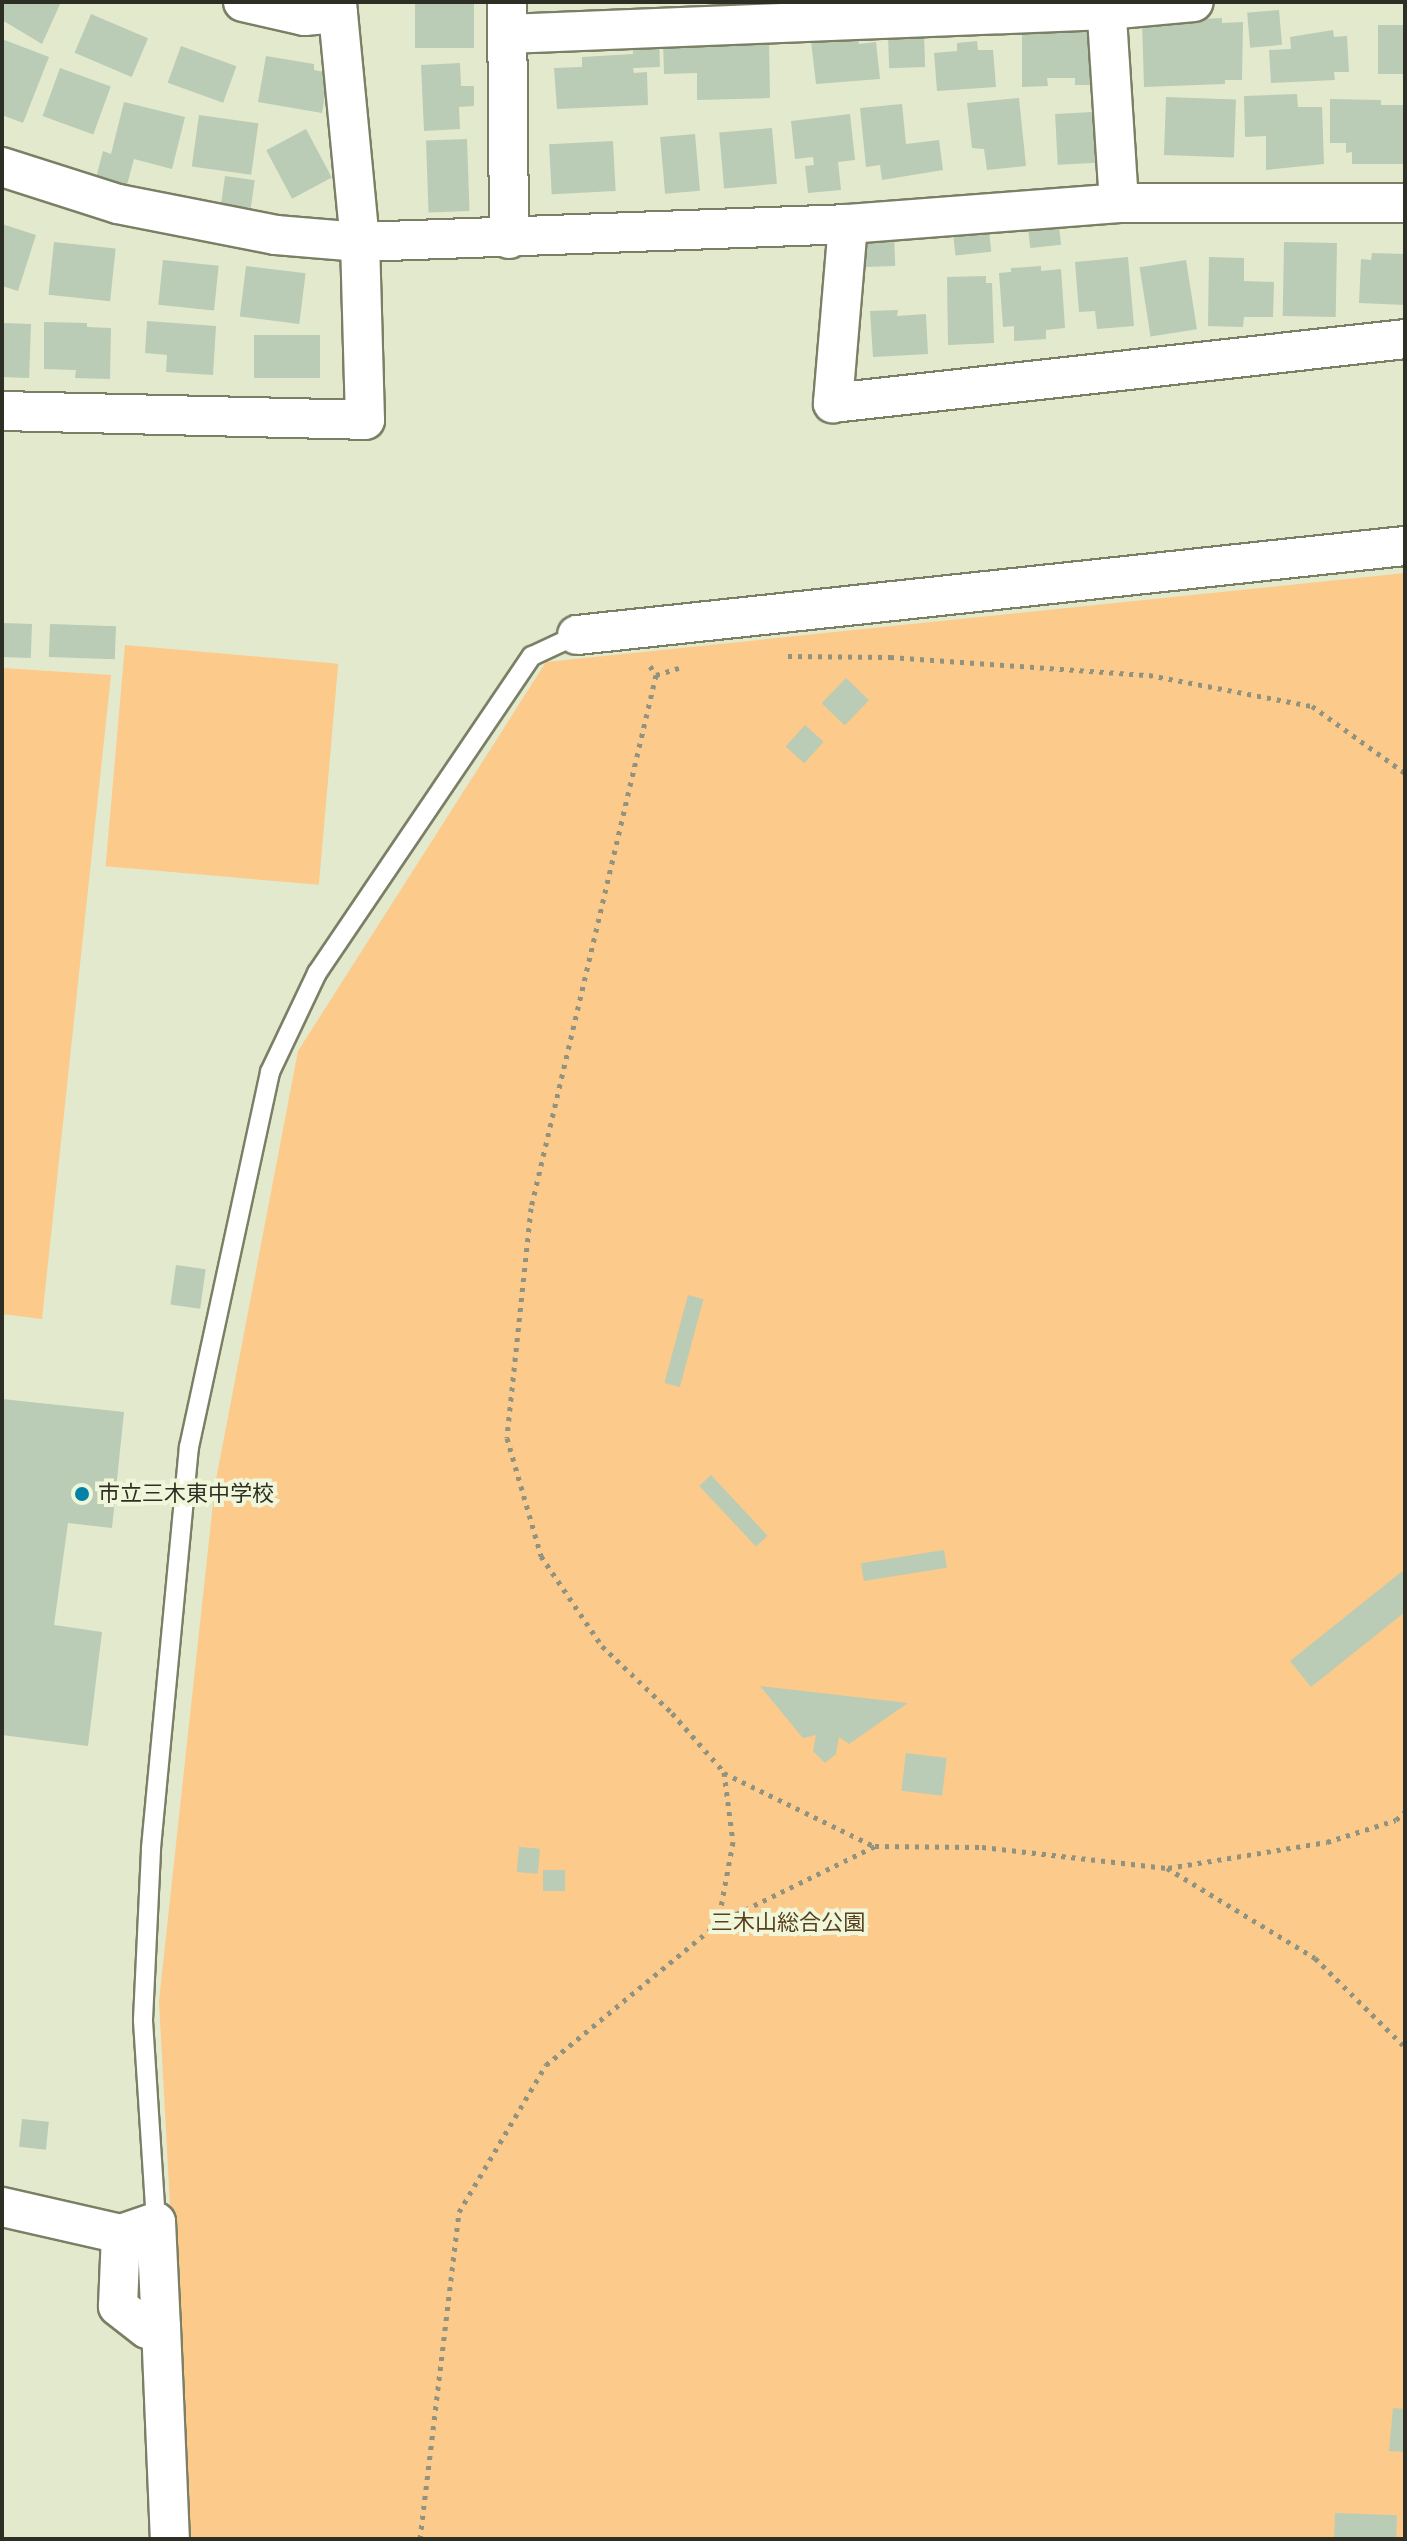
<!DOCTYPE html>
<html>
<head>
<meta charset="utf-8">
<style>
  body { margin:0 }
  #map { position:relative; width:1407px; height:2541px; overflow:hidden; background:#e3e9cd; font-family:Inter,"Noto Sans JP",sans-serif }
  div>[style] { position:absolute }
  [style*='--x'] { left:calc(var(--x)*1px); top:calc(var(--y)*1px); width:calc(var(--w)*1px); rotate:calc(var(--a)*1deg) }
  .green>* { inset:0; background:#fcca8a; transform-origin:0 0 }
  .building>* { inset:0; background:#baccb5; transform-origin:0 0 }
  .path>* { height:5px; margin-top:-2.5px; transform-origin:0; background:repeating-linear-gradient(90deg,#8f937f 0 4px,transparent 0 10px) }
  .roads { filter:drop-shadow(2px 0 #7a7f65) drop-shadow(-2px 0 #7a7f65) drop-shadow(0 2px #7a7f65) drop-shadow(0 -2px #7a7f65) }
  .lane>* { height:18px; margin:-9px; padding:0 9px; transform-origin:9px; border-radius:9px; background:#fff }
  .street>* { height:38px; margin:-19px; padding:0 19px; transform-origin:19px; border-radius:19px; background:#fff }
  .dots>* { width:22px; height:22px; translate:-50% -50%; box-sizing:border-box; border:4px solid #f0f6da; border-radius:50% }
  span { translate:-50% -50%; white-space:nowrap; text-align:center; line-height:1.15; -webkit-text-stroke:8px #f0f6da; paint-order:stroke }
  .poi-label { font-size:22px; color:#2d2f24 }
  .left { translate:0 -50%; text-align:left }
  .park-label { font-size:22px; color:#58401e }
  .frame { position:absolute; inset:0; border:4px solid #2d2f24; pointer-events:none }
</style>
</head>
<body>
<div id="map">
  <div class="green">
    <div style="clip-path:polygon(1405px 573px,1405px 2539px,188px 2539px,159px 2001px,215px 1485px,298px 1051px,546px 662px)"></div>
    <div style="left:125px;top:645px;width:214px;height:222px;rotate:5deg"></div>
    <div style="clip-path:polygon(2px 668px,111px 675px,42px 1319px,2px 1314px)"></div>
  </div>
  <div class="building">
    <div style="clip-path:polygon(2px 2px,61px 2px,42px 44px,2px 20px)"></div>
    <div style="left:415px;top:2px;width:59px;height:46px"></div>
    <div style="left:1279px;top:10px;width:35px;height:32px;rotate:85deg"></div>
    <div style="left:91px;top:14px;width:62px;height:42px;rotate:23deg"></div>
    <div style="clip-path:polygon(1202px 15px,1201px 19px,1222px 18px,1222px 23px,1243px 22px,1242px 80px,1225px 80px,1225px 84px,1144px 87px,1142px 22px)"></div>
    <div style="left:1378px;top:25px;width:27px;height:49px"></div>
    <div style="clip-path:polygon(1106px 30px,1107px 85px,1075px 85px,1075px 78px,1047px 78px,1048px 86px,1022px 87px,1022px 31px)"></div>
    <div style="clip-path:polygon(1333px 30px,1334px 37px,1347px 36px,1349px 72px,1334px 72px,1335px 80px,1271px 83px,1269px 50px,1291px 49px,1290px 37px)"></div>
    <div style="left:924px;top:34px;width:33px;height:36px;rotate:88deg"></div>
    <div style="clip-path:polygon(659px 37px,660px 67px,633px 68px,634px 73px,647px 72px,648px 105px,557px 109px,554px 68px,582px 67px,582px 57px,633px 54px,632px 39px)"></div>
    <div style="clip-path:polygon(858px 37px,859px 44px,876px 42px,880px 79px,816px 84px,811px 41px)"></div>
    <div style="clip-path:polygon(2px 39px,49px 57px,23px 123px,2px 115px)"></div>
    <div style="clip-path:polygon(769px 40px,770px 98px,697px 100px,697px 73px,664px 74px,663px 41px)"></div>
    <div style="clip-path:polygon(977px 41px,978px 50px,993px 50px,996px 87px,937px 91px,934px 53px,957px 51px,957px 43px)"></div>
    <div style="left:181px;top:46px;width:59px;height:39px;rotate:20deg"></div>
    <div style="clip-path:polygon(266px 56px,314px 64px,314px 70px,329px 73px,322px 113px,258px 102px)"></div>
    <div style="clip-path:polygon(460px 63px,461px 86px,474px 86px,474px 106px,459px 107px,460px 129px,424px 131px,421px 65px)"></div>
    <div style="left:60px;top:68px;width:54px;height:51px;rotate:20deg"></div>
    <div style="clip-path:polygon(1297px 94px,1298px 107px,1322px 107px,1324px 164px,1266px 170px,1266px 136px,1245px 137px,1244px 96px)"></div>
    <div style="left:1166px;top:97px;width:70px;height:58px;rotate:2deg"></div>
    <div style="clip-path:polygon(1019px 98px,1026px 166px,987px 170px,984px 149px,972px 148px,967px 103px)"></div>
    <div style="clip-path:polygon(1330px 99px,1381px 100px,1381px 105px,1405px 105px,1405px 164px,1352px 164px,1352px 152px,1346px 153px,1346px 143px,1330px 143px)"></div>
    <div style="clip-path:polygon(124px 102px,185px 117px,172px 169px,134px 159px,127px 185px,96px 178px,103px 151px,111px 154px)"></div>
    <div style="clip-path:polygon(902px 104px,906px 144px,939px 140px,943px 170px,882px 180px,880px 165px,866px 167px,860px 108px)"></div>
    <div style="left:1110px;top:111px;width:51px;height:55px;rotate:87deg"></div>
    <div style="clip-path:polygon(850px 114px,855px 160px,838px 162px,841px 190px,808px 193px,805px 166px,814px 165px,813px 157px,795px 159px,791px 121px)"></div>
    <div style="left:199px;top:115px;width:60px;height:52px;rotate:8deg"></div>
    <div style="left:772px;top:128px;width:56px;height:53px;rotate:85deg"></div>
    <div style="left:306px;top:129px;width:55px;height:45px;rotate:62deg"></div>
    <div style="left:695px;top:134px;width:57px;height:35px;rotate:85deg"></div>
    <div style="left:467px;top:139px;width:72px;height:41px;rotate:88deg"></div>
    <div style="left:613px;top:141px;width:50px;height:64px;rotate:87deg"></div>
    <div style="left:225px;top:176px;width:30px;height:28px;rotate:8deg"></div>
    <div style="left:1058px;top:216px;width:29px;height:31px;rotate:84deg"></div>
    <div style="left:988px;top:221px;width:31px;height:36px;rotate:84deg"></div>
    <div style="clip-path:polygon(2px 224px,36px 235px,18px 291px,2px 286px)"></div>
    <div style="left:894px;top:231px;width:35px;height:32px;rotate:88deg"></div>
    <div style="left:54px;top:242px;width:62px;height:53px;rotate:6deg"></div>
    <div style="left:1284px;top:242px;width:53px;height:74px;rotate:1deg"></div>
    <div style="clip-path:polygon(1372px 253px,1405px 254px,1405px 305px,1359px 303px,1361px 259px,1371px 260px)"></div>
    <div style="clip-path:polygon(1128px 257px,1134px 326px,1097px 329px,1095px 311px,1079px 312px,1075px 262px)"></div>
    <div style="clip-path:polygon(1209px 257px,1244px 258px,1244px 281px,1274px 282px,1273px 317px,1244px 317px,1243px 327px,1208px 326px)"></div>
    <div style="left:163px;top:260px;width:56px;height:45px;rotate:6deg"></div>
    <div style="left:1186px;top:260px;width:70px;height:47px;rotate:81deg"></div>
    <div style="left:246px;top:266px;width:60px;height:51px;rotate:7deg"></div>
    <div style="clip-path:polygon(1041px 266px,1041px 271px,1061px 269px,1065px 328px,1046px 330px,1046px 339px,1014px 341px,1014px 326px,1003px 327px,999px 273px,1011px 272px,1011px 268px)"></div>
    <div style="clip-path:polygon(986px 276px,986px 283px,992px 283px,994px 343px,948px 345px,947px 277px)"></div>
    <div style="clip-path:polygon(898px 310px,897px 316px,926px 314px,928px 354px,873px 357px,870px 311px)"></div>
    <div style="clip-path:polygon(147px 321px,216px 326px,213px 375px,166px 372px,167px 355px,145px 353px)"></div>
    <div style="clip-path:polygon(44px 322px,87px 323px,87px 327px,111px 328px,110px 379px,75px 378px,76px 370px,44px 369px)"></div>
    <div style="left:2px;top:323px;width:29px;height:54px;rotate:2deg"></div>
    <div style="left:254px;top:335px;width:66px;height:43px"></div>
    <div style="left:2px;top:623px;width:30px;height:34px;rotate:2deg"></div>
    <div style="left:50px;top:624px;width:66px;height:33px;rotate:2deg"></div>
    <div style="left:846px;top:678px;width:32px;height:35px;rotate:44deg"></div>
    <div style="left:805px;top:725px;width:25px;height:29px;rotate:42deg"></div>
    <div style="left:176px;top:1265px;width:30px;height:40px;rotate:8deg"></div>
    <div style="left:688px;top:1295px;width:16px;height:91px;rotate:15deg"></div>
    <div style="clip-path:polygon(2px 1399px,124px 1412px,112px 1528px,68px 1523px,54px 1625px,102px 1632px,88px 1746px,2px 1735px)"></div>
    <div style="left:711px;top:1475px;width:83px;height:16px;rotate:47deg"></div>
    <div style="left:944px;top:1550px;width:18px;height:84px;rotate:81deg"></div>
    <div style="clip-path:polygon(1405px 1569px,1405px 1612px,1311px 1687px,1290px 1661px)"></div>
    <div style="clip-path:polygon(760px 1686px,908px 1703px,849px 1744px,839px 1737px,836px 1754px,825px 1763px,813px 1751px,816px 1735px,803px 1738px)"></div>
    <div style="left:906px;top:1753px;width:41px;height:38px;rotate:7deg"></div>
    <div style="left:519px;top:1847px;width:21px;height:25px;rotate:5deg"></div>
    <div style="left:543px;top:1870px;width:22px;height:21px"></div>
    <div style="left:22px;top:2119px;width:27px;height:28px;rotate:6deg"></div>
    <div style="clip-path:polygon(1393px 2408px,1405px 2409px,1405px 2452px,1389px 2451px)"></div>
    <div style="left:1335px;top:2513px;width:62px;height:26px;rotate:2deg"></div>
  </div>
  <div class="path">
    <div style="--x:788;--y:656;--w:102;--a:0.6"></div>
    <div style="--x:890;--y:657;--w:260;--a:4"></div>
    <div style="--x:1149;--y:675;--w:166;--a:10.8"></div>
    <div style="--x:1312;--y:706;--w:115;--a:35.8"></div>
    <div style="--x:650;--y:666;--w:11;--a:56"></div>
    <div style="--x:656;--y:675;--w:547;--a:103.2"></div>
    <div style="--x:531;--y:1208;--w:231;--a:96"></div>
    <div style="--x:507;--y:1438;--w:123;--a:73.9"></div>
    <div style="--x:541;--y:1556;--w:109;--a:55.9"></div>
    <div style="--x:602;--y:1646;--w:97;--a:43.7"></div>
    <div style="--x:672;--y:1713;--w:79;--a:48.6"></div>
    <div style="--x:724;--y:1772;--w:71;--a:82.7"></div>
    <div style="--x:733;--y:1842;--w:82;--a:100.5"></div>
    <div style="--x:656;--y:675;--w:24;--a:-17"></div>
    <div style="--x:724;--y:1773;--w:167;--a:26"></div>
    <div style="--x:1168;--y:1868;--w:161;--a:-9.3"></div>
    <div style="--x:1327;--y:1842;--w:72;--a:-17.7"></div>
    <div style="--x:1396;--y:1820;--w:12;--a:-42"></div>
    <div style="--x:420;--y:2539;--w:329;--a:-83.2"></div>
    <div style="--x:459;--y:2212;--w:171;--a:-59.4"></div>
    <div style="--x:546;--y:2065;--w:223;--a:-39.5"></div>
    <div style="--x:718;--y:1923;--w:175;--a:-26.1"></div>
    <div style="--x:875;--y:1846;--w:107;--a:0.5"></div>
    <div style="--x:982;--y:1847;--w:186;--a:6.5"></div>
    <div style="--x:1167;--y:1868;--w:173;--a:31.3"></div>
    <div style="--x:1315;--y:1958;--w:127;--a:44.7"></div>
  </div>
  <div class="roads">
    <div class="lane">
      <div style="--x:156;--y:2222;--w:202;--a:-93.7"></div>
      <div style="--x:143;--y:2020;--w:172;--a:-87.3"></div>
      <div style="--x:151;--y:1848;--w:403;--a:-84.6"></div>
      <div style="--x:189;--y:1447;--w:384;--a:-77.8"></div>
      <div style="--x:270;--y:1072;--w:110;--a:-64.6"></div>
      <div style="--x:317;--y:973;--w:383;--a:-55.9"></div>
      <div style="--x:532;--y:656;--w:50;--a:-25"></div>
    </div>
    <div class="street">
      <div style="--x:243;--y:2;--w:63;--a:12.9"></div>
      <div style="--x:304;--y:16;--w:34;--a:-5"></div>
      <div style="--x:507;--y:2;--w:237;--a:89.5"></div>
      <div style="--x:1106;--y:2;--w:201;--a:86.3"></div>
      <div style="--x:507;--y:34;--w:600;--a:-2.29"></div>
      <div style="--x:1107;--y:10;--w:87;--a:-5.3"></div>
      <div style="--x:2;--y:167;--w:122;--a:17.7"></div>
      <div style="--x:118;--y:204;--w:161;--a:11.1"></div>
      <div style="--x:276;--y:235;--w:84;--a:4.8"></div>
      <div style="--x:360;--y:242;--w:488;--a:-2.1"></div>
      <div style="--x:848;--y:224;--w:272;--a:-4.4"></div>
      <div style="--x:1119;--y:203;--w:286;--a:0"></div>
      <div style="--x:848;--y:224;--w:180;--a:94.8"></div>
      <div style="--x:833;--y:403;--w:576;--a:-6.38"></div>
      <div style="--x:2;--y:411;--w:363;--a:1.4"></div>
      <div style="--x:365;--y:420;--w:178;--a:-91.6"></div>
      <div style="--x:360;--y:242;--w:241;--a:-95.5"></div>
      <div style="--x:577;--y:635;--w:833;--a:-6.14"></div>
      <div style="--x:2;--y:2207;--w:122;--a:12.8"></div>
      <div style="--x:161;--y:2327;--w:14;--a:172"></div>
      <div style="--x:147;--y:2329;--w:37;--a:-142"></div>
      <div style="--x:118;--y:2306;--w:72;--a:-87.6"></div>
      <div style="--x:121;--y:2234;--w:37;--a:-19"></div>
      <div style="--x:156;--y:2222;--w:105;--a:87.3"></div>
      <div style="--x:161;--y:2327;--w:212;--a:87.6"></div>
    </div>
  </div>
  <div class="dots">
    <div style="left:82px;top:1494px;background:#0381a6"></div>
  </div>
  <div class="poi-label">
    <span class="left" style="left:98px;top:1494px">市立三木東中学校</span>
  </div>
  <div class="park-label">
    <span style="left:788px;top:1923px">三木山総合公園</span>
  </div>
  <div class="frame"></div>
</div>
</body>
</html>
